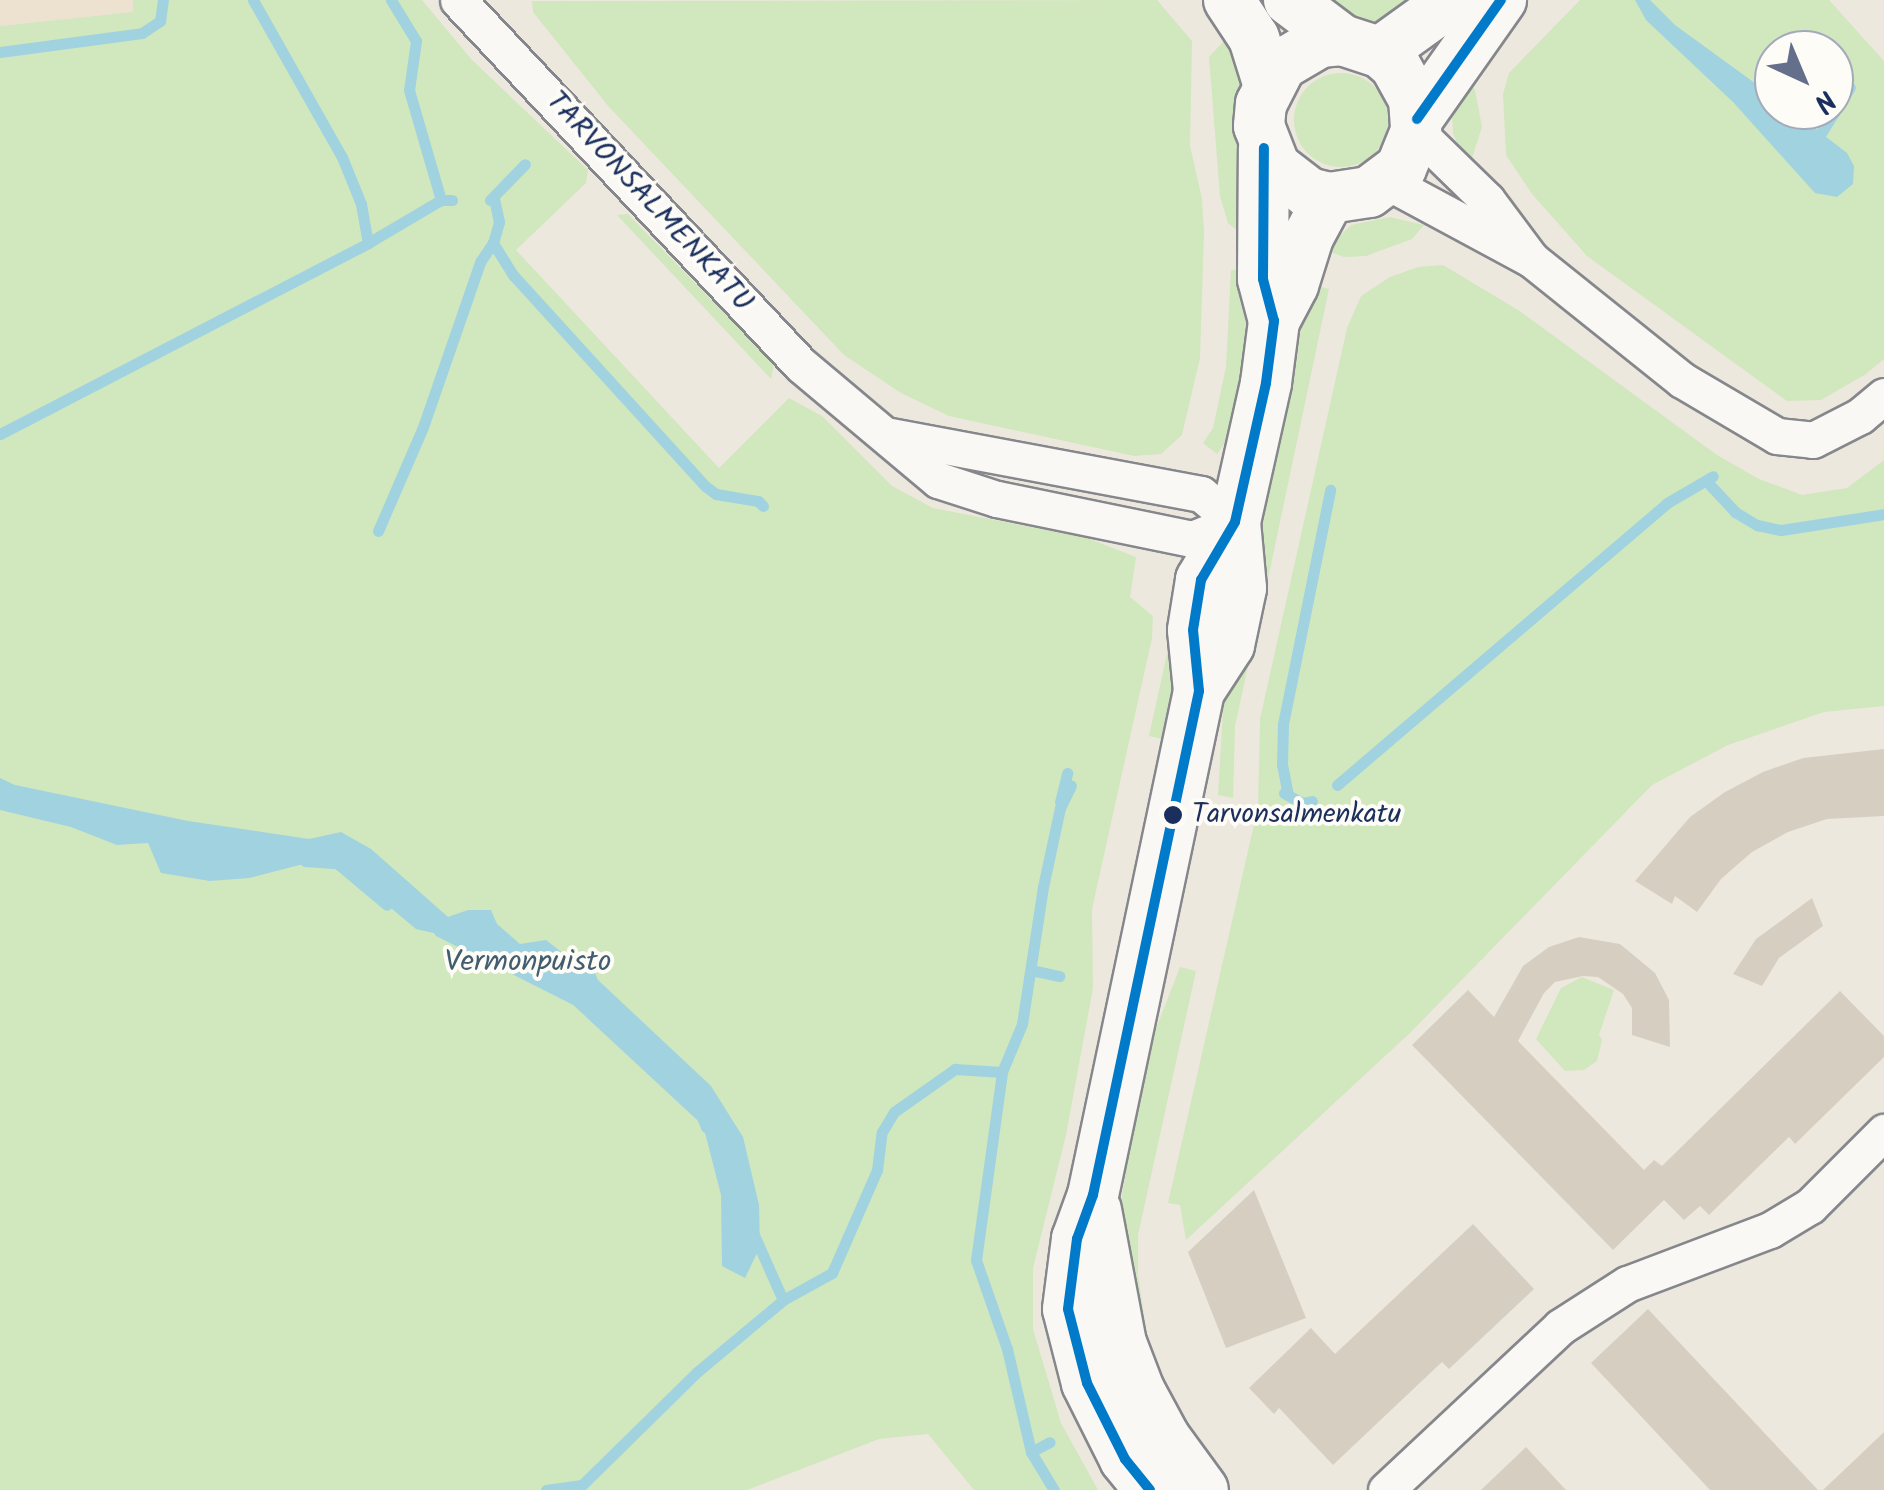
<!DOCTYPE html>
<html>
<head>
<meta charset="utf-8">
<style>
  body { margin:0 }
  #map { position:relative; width:1884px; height:1490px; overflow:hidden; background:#ede8de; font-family:Kalam,sans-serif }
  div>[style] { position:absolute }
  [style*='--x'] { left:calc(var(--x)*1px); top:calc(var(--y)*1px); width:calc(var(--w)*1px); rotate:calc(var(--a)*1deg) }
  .built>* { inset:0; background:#ece2cf }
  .green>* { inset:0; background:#d1e7be }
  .round { border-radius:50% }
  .water>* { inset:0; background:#a1d2e0 }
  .stream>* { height:11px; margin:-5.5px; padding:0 5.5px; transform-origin:5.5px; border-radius:5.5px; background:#a1d2e0 }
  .building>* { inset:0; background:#d6cfc1 }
  .roads { filter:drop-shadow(2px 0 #86878c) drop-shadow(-2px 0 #86878c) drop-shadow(0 2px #86878c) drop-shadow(0 -2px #86878c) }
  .minor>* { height:35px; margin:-17.5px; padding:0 17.5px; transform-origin:17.5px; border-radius:17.5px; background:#f9f8f5 }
  .secondary>* { height:50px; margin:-25px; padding:0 25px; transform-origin:25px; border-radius:25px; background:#f9f8f5 }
  .bus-1>* { height:10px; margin:-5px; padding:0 5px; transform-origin:5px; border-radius:5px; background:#007ac9 }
  .dots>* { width:28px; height:28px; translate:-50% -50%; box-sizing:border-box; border:5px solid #fdfcf7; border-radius:50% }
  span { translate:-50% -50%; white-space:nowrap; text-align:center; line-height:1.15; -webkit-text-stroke:8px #fdfcf7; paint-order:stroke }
  .bus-label { font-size:28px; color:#1b2f5e }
  .left { translate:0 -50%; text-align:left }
  .street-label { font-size:30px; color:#1b2f5e }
  .park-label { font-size:30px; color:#435d70 }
  .north { position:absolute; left:1754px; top:30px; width:100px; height:100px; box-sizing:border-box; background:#fdfcf7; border:2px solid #a3aaba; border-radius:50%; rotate:136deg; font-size:28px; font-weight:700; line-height:40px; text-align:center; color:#1b2f5e }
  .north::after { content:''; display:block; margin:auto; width:35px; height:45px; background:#64708b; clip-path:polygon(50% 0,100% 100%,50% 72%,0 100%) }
</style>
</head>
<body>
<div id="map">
  <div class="built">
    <div style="clip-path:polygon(0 0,133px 0,134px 12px,0 26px)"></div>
  </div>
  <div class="green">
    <div style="clip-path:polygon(133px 0,422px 0,472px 60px,588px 170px,586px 183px,516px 250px,719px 468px,789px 398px,822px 416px,892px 486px,933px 508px,1087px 538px,1136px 557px,1130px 597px,1153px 616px,1152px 638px,1092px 909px,1093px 988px,1066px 1135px,1033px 1268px,1033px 1329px,1061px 1423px,1098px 1490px,974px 1490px,928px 1434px,879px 1439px,747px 1490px,0 1490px,0 26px,133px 12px)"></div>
    <div style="clip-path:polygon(1157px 0,1192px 41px,1190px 146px,1202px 199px,1204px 233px,1200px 358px,1182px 435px,1161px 454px,1134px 456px,949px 416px,901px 393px,844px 355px,609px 107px,533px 12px,532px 1px)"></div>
    <div style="clip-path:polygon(1313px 0,1408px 0,1419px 13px,1372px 27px)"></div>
    <div style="clip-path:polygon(evenodd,1580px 0,1829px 0,1884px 61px,1884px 359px,1866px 374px,1821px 400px,1787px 401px,1587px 256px,1532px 194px,1506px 155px,1503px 94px,1509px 73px,1580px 0,1774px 50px,1834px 50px,1834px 110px,1774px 110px,1774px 50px)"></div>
    <div style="clip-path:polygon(1234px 30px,1245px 61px,1239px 232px,1228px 223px,1220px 196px,1209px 57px)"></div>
    <div class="round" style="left:1294px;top:73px;width:94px;height:94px"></div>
    <div style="clip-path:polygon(1464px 76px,1475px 90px,1482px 127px,1469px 167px,1453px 134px,1452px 115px)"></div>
    <div style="clip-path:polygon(628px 214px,774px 364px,771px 379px,617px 215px)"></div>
    <div style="clip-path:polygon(1390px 217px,1424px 225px,1412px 239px,1366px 256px,1344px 257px,1325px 250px,1351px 225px)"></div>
    <div style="clip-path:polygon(1443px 265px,1518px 310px,1717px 455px,1759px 479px,1802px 495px,1847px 488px,1884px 460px,1884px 706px,1824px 712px,1728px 745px,1652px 785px,1410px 1033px,1186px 1240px,1180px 1205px,1168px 1203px,1258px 807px,1260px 719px,1347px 328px,1361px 296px,1390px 277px,1418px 267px)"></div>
    <div style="clip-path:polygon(1240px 269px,1250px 272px,1247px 338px,1239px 400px,1229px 437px,1217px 454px,1203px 443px,1213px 428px,1226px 367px,1231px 270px)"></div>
    <div style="clip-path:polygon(1310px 284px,1329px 289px,1264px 598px,1249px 595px)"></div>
    <div style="clip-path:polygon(1171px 635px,1178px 662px,1162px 739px,1149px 736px)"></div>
    <div style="clip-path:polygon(1238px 644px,1252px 648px,1235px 726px,1233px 798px,1218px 795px,1223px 710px)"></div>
    <div style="clip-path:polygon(1180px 967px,1196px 971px,1138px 1235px,1138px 1275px,1147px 1335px,1167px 1389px,1231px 1490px,1220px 1490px,1143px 1369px,1120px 1208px,1143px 1062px)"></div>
    <div style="clip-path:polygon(1582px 977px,1614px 990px,1599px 1035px,1602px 1040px,1597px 1061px,1584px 1070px,1565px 1071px,1536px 1039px,1561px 988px)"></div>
  </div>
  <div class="water">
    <div style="clip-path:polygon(1635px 0,1650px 0,1675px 25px,1774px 97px,1774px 110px,1791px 110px,1847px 153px,1854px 166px,1853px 184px,1837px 197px,1815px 193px,1733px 102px,1646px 20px)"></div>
    <div style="clip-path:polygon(0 778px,15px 785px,188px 821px,309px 839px,341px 832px,371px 849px,448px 917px,468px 910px,491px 910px,497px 924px,520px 944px,546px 940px,560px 951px,590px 961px,598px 980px,711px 1086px,743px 1137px,759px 1205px,760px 1247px,745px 1278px,722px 1266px,721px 1195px,701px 1117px,576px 1000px,451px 937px,416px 929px,337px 863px,315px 861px,249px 878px,210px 881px,161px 873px,148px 843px,117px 845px,71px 827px,0 810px)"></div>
  </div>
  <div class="stream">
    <div style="--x:253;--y:0;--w:180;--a:60.5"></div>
    <div style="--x:342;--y:157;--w:51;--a:68"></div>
    <div style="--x:361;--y:204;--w:40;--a:80"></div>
    <div style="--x:391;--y:0;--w:48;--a:58.6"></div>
    <div style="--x:416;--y:41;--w:49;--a:98.1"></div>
    <div style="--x:409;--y:90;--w:115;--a:73.8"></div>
    <div style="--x:0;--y:52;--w:143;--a:-7.6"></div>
    <div style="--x:142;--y:33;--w:22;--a:-34"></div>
    <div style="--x:160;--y:21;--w:21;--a:-82"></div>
    <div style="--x:1821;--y:133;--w:54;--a:-57.8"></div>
    <div style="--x:490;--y:200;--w:50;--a:-45.8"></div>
    <div style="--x:493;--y:243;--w:39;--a:58"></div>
    <div style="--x:514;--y:276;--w:284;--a:47.7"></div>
    <div style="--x:705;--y:486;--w:14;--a:36"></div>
    <div style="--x:716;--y:494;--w:43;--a:9.5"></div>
    <div style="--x:758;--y:501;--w:7;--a:45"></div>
    <div style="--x:0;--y:434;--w:415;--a:-27.4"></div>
    <div style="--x:368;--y:243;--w:85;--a:-30.5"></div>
    <div style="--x:441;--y:200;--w:11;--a:0"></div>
    <div style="--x:1710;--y:485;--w:37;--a:47"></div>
    <div style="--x:1735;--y:512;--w:26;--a:31"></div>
    <div style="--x:1757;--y:525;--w:25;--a:12"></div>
    <div style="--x:1781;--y:530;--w:104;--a:-8.8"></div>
    <div style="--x:378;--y:531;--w:113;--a:-66.6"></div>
    <div style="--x:423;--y:427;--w:175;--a:-70.9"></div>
    <div style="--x:480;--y:262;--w:23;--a:-56"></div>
    <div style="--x:493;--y:243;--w:22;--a:-74"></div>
    <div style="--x:499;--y:222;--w:24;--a:-102"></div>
    <div style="--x:1337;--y:785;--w:434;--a:-40.5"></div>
    <div style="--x:1667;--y:503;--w:53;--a:-30.4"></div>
    <div style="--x:1284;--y:793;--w:21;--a:29"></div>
    <div style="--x:1302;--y:803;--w:10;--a:-11"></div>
    <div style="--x:1288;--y:795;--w:31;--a:-101"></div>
    <div style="--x:1282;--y:765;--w:41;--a:-88.6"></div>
    <div style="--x:1283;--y:724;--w:239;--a:-78.6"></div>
    <div style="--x:1060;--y:802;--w:30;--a:-76"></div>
    <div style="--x:305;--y:861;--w:32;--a:4"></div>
    <div style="--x:337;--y:863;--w:65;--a:40"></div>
    <div style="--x:439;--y:931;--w:153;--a:26.7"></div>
    <div style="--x:576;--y:1000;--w:172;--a:42.9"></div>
    <div style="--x:702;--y:1117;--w:11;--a:68"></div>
    <div style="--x:1031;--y:970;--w:29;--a:12"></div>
    <div style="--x:754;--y:1235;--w:71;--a:66"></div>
    <div style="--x:1031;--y:1452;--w:21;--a:-28"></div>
    <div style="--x:546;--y:1490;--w:36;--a:-8"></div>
    <div style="--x:582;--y:1485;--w:161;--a:-44.5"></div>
    <div style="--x:697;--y:1372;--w:112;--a:-39.9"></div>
    <div style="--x:783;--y:1300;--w:56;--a:-28.9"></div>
    <div style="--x:832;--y:1273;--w:112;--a:-66.4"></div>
    <div style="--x:877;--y:1170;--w:38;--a:-83"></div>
    <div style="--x:882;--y:1132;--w:23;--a:-59"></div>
    <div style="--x:894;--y:1112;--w:75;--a:-35.2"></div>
    <div style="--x:955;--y:1069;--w:47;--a:3.7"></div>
    <div style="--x:1054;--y:1490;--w:44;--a:-121.2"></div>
    <div style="--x:1031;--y:1452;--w:106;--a:-103.1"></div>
    <div style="--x:1007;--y:1349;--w:94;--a:-109.2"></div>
    <div style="--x:976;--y:1260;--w:190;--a:-82.1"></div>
    <div style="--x:1002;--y:1072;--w:52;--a:-67.4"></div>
    <div style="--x:1022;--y:1024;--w:139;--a:-81.3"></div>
    <div style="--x:1043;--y:887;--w:81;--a:-77.9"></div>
    <div style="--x:1060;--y:808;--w:25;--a:-64"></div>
  </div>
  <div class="building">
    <div style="clip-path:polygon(1884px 749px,1884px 816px,1827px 819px,1788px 832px,1752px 852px,1721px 879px,1697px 912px,1675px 896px,1672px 904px,1635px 881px,1690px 817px,1725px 792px,1763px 772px,1803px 758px)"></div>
    <div style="clip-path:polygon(1812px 898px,1823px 926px,1779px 958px,1762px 986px,1733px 974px,1756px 939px)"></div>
    <div style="clip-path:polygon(1579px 937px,1620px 944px,1655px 973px,1669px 1000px,1670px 1047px,1632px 1035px,1632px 1008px,1623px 994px,1598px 977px,1583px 976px,1555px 982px,1544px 993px,1518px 1041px,1644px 1170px,1654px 1160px,1662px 1166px,1840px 991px,1884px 1036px,1884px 1057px,1795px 1144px,1789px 1137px,1709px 1215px,1700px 1206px,1684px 1220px,1664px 1200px,1613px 1250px,1412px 1045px,1468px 990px,1494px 1017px,1523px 966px,1549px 947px)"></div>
    <div style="clip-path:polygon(1254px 1190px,1306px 1318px,1226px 1348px,1188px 1252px)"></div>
    <div style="clip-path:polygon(1473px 1224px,1534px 1289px,1449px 1369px,1442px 1362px,1333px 1465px,1279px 1408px,1274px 1414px,1249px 1388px,1311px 1328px,1335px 1354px)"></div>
    <div style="clip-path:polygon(1648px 1309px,1818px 1490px,1710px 1490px,1591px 1363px)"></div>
    <div style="clip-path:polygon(1884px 1432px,1884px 1490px,1823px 1490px)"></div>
    <div style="clip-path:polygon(1526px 1447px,1566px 1490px,1481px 1490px)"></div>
  </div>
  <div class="roads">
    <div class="minor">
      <div style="--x:458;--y:0;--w:501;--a:46.78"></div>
      <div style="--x:801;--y:365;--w:179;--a:40"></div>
      <div style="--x:938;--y:480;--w:62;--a:17.9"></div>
      <div style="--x:997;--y:499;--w:199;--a:11.6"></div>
      <div style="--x:1192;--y:539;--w:46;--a:-21.6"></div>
      <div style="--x:1235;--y:522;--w:44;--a:-140.5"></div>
      <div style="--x:1201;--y:494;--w:316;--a:-169.4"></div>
      <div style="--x:1386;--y:181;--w:165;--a:28.3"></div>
      <div style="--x:1531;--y:259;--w:74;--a:-126.7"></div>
      <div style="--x:1487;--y:200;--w:99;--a:-135.8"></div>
      <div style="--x:1531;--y:259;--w:193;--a:38.7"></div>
      <div style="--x:1682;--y:380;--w:110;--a:30.5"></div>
      <div style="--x:1777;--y:436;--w:36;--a:6"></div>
      <div style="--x:1813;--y:440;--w:53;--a:-27.1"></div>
      <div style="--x:1860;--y:416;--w:31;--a:-40"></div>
      <div style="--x:1386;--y:1490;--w:238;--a:-43.1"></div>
      <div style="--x:1560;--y:1327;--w:80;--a:-32.7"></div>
      <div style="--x:1627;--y:1284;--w:153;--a:-20.7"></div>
      <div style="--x:1770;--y:1230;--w:47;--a:-31"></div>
      <div style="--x:1810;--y:1206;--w:105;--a:-45"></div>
    </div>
    <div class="secondary">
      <div style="--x:1229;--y:0;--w:45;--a:56.7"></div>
      <div style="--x:1254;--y:38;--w:47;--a:72.7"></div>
      <div style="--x:1289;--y:0;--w:66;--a:37"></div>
      <div style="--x:1342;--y:40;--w:40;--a:18"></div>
      <div style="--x:1380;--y:52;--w:20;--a:41"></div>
      <div style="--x:1395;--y:65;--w:39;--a:61"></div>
      <div style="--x:1414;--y:99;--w:32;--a:86"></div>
      <div style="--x:1416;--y:131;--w:40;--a:112"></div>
      <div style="--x:1401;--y:168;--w:40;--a:143"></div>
      <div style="--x:1369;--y:192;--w:40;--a:171.5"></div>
      <div style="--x:1329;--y:198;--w:21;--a:-166"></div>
      <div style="--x:1309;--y:193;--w:43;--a:-142.6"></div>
      <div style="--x:1275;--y:167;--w:44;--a:-111.3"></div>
      <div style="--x:1259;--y:126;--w:22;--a:-85"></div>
      <div style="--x:1261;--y:104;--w:44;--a:-62.9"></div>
      <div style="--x:1281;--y:65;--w:45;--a:-30.5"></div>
      <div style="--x:1320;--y:42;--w:22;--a:-5"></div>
      <div style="--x:1380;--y:52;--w:89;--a:-35.8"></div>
      <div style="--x:1417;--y:119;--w:146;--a:-54.8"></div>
      <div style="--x:1274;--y:321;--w:41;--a:-62.2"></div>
      <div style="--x:1293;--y:285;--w:50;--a:-72.6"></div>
      <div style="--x:1308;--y:237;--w:44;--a:-61.7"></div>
      <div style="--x:1199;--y:691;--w:55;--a:-56.9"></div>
      <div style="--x:1229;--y:645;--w:58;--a:-78.1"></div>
      <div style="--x:1241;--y:588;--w:66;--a:-95.2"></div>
      <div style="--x:1096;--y:1210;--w:135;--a:79.4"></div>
      <div style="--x:1121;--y:1343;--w:50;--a:69"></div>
      <div style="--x:1139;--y:1390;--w:55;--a:61.6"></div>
      <div style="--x:1165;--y:1438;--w:64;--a:53.8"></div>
      <div style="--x:1150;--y:1490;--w:40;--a:-129"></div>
      <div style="--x:1125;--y:1459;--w:85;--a:-116.6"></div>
      <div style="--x:1087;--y:1383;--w:76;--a:-104.4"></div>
      <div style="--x:1068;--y:1309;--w:71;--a:-82.7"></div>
      <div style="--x:1077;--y:1239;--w:47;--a:-70"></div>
      <div style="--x:1093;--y:1195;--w:515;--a:-78.12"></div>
      <div style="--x:1199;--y:691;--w:61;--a:-95.6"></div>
      <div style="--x:1193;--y:630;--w:51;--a:-80.9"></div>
      <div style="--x:1201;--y:580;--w:67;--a:-59.6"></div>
      <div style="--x:1235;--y:522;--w:142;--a:-77.4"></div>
      <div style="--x:1266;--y:383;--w:63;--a:-82.6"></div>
      <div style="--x:1274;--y:321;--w:43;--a:-104.7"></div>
      <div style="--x:1263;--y:279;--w:131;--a:-89.6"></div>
    </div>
  </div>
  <div class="bus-1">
    <div style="--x:1417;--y:119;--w:146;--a:-54.8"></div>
    <div style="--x:1150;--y:1490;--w:40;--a:-129"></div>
    <div style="--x:1125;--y:1459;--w:85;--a:-116.6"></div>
    <div style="--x:1087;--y:1383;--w:76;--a:-104.4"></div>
    <div style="--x:1068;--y:1309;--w:71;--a:-82.7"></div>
    <div style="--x:1077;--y:1239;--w:47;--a:-70"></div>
    <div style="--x:1093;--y:1195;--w:515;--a:-78.12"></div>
    <div style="--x:1199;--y:691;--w:61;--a:-95.6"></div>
    <div style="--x:1193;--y:630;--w:51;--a:-80.9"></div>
    <div style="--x:1201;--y:580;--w:67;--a:-59.6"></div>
    <div style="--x:1235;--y:522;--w:142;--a:-77.4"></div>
    <div style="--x:1266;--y:383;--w:63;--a:-82.6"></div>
    <div style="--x:1274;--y:321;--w:43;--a:-104.7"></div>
    <div style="--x:1263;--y:279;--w:131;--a:-89.6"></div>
  </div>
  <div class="dots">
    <div style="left:1173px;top:815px;background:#1b2f5e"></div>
  </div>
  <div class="bus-label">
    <span class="left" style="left:1192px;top:815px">Tarvonsalmenkatu</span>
  </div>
  <div class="street-label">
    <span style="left:649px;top:202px;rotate:47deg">TARVONSALMENKATU</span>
  </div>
  <div class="park-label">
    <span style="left:528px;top:962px">Vermonpuisto</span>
  </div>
  <div class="north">N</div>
</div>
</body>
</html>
